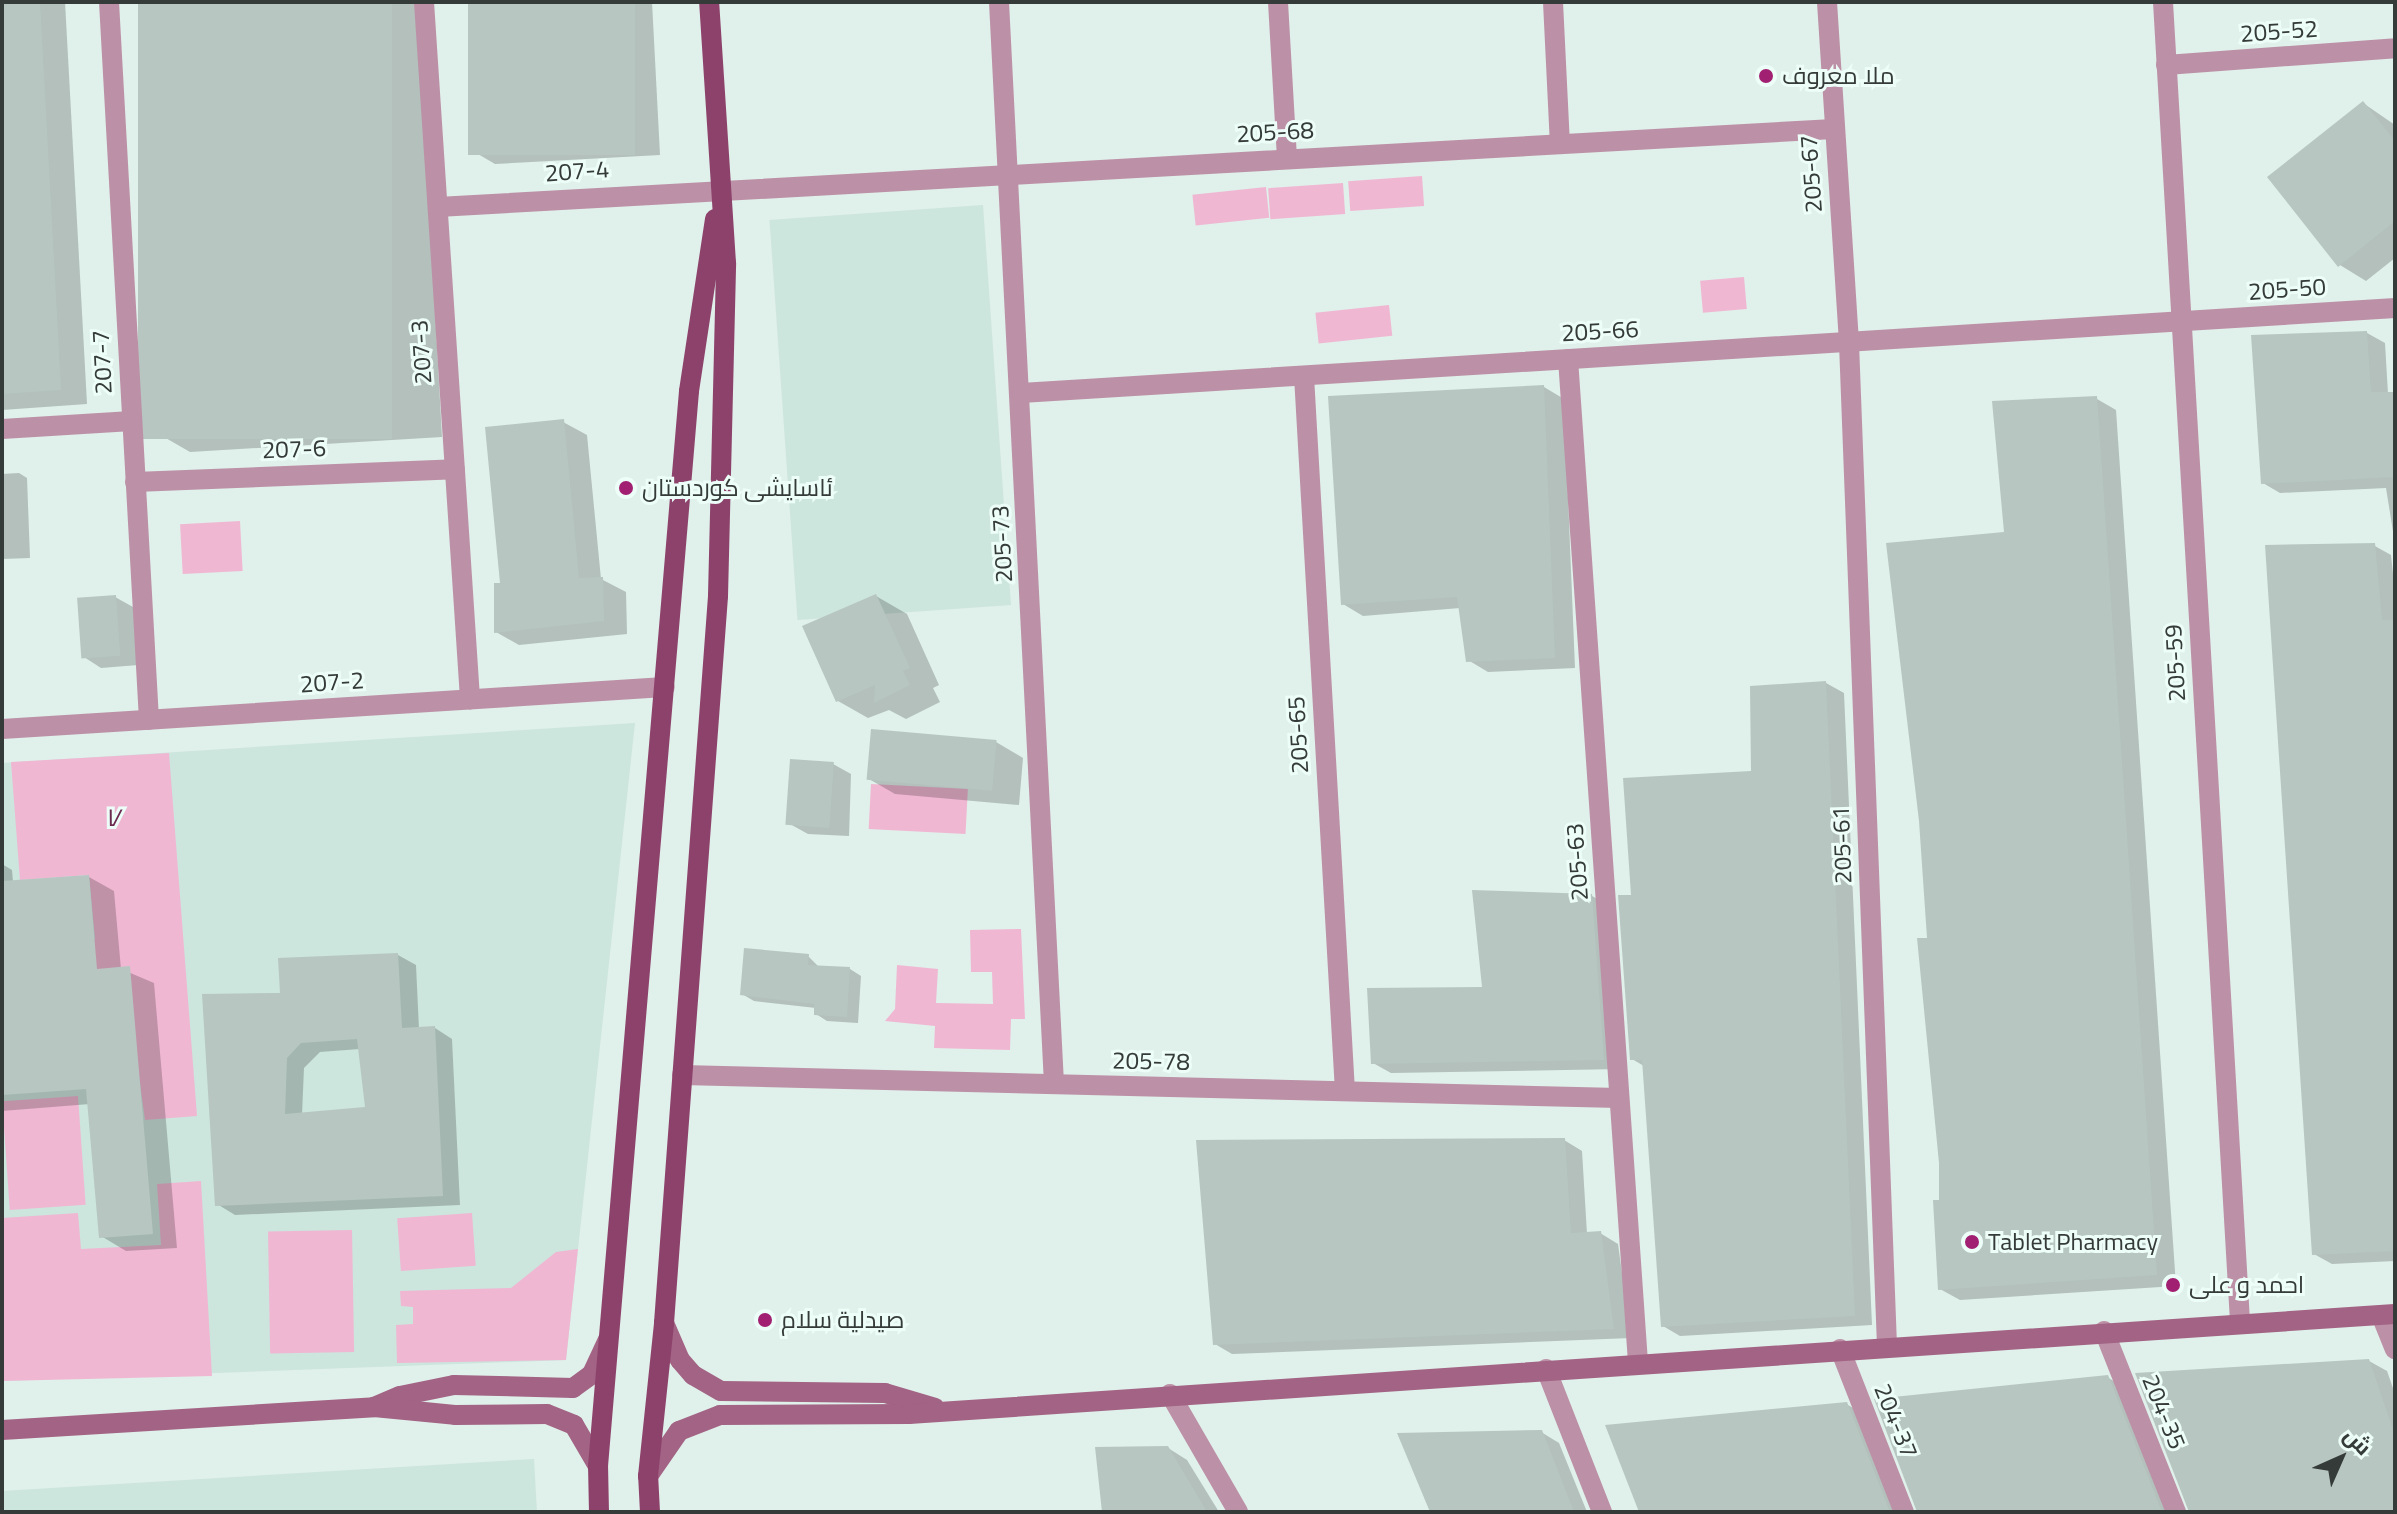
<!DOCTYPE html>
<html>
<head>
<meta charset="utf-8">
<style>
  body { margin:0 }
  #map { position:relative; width:2397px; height:1514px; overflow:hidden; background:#e0f0ea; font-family:Georgia,Cairo,serif }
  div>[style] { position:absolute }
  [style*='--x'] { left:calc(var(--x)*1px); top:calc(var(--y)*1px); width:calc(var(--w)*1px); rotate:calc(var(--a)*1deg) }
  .built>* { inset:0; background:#cce5dd; transform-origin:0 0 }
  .green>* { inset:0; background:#f0b7d3; transform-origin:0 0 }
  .shadow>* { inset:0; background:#0003 }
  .building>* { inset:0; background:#b7c6c1; transform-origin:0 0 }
  .street>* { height:20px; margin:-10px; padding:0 10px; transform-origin:10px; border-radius:10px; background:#bc90a6 }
  .secondary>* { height:20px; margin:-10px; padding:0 10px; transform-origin:10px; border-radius:10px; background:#a26384 }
  .primary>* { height:20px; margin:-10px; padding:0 10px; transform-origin:10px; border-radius:10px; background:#8d426c }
  .dots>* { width:22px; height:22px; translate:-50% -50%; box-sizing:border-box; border:4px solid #edfdf8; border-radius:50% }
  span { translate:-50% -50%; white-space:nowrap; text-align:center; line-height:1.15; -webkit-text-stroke:6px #edfdf8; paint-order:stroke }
  .street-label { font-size:24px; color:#353b39 }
  .poi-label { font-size:24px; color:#353b39 }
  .left { translate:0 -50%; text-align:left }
  .park-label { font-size:24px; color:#6b294f; font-style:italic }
  .frame { position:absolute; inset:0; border:4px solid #353b39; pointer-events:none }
  .north { position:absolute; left:2301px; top:1418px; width:80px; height:80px; -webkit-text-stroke:6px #edfdf8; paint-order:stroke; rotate:45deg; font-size:22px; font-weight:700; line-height:32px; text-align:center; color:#353b39 }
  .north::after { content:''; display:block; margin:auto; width:28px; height:36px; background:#353b39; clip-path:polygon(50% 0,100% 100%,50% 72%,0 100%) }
</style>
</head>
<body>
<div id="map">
  <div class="built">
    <div style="left:983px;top:205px;width:401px;height:214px;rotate:86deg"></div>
    <div style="clip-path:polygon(635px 723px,566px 1360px,2px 1381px,2px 763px)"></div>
    <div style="clip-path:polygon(534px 1459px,537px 1512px,2px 1512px,2px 1491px)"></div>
  </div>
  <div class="green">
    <div style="left:1422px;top:176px;width:30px;height:74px;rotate:86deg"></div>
    <div style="left:1343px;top:183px;width:31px;height:75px;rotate:86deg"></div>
    <div style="left:1266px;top:187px;width:31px;height:74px;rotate:84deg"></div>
    <div style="left:1744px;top:277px;width:32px;height:44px;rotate:85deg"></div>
    <div style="left:1389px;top:305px;width:31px;height:74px;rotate:84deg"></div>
    <div style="left:240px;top:521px;width:50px;height:60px;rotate:87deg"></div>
    <div style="clip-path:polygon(169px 753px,197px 1116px,145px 1120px,140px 1084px,18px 975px,95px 939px,89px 875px,20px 880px,11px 762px)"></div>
    <div style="left:871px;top:784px;width:97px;height:45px;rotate:3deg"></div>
    <div style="clip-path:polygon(1021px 929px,1025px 1019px,1011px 1019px,1010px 1050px,934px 1048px,935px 1026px,885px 1021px,895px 1009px,897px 965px,938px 969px,936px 1003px,993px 1004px,992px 972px,971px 972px,970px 930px)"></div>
    <div style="left:78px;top:1096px;width:109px;height:76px;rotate:86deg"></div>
    <div style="clip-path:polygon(201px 1181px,212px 1376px,2px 1381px,2px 1218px,78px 1213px,81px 1249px,161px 1245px,157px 1184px)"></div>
    <div style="left:472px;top:1213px;width:53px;height:75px;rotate:86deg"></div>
    <div style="left:352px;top:1230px;width:122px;height:84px;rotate:89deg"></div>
    <div style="clip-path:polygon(578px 1249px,566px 1360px,397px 1363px,396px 1325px,413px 1324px,413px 1307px,401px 1306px,400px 1291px,511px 1288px,556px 1252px)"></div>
  </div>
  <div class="shadow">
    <div style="clip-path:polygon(2px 2px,65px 2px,87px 404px,2px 410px)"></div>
    <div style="clip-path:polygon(140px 2px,418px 2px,442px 437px,190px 452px,164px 437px)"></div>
    <div style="clip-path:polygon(470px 2px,652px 2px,660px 155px,495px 164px,478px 154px)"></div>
    <div style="clip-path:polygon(2363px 103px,2395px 125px,2395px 258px,2366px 281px,2340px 265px)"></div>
    <div style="clip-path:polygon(2367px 333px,2385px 343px,2388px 394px,2395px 394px,2395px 544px,2386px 488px,2280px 493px,2263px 483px)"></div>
    <div style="clip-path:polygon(1544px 387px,1564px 399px,1575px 668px,1488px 672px,1468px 660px,1460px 608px,1363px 616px,1343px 604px)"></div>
    <div style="clip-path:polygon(2097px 399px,2116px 410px,2176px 1286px,1960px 1300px,1940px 1289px,1941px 1202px,1929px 940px,2006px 534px)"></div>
    <div style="clip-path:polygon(563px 422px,587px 435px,601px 579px,626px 592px,627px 634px,519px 645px,496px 632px)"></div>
    <div style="clip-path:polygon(19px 473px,27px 478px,30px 558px,2px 559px,2px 474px)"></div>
    <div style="clip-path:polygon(2373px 545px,2391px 555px,2395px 593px,2395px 1261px,2332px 1264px,2314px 1254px)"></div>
    <div style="clip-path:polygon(876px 596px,907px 614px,939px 685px,933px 688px,940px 702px,906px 719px,889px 710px,868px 718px,838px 701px)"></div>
    <div style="clip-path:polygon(115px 597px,133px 607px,138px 665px,101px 668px,84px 657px)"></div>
    <div style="clip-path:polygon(1826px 683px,1844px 693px,1872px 1325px,1680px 1336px,1663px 1326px,1644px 1066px,1632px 1059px,1633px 897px,1753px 773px)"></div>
    <div style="clip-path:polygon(996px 742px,1023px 758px,1019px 805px,895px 794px,869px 779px)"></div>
    <div style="clip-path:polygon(833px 764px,851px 774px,849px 836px,808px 834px,790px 824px)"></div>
    <div style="clip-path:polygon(2px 864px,12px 870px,13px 882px,89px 877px,114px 891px,121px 969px,154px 983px,177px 1248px,126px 1251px,101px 1236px,90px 1104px,2px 1111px)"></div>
    <div style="clip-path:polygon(1592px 896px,1610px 906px,1621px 1069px,1391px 1073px,1373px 1063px,1485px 989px)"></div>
    <div style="clip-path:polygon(evenodd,398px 955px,416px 965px,419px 1029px,435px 1028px,452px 1039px,460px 1205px,235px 1215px,217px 1204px,282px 995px,398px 955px,360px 1049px,367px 1109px,302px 1115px,304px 1068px,320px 1052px,360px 1049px)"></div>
    <div style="clip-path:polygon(808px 956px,819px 967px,850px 969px,861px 976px,858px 1023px,827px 1021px,816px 1014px,816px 1008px,754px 1001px,742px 994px)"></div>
    <div style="clip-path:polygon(1564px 1140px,1582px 1151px,1587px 1234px,1600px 1233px,1618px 1244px,1631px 1338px,1232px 1354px,1215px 1344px)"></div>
    <div style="clip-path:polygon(2369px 1361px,2387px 1371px,2395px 1394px,2395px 1512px,2190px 1512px)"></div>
    <div style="clip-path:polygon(2107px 1377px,2125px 1388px,2175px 1512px,1918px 1512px)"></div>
    <div style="clip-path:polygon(1846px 1404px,1864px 1414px,1903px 1512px,1641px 1512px)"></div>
    <div style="clip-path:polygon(1541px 1432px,1559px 1443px,1587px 1512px,1432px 1512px)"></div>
    <div style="clip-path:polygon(1168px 1448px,1187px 1460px,1219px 1512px,1104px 1512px)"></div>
  </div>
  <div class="building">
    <div style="clip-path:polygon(2px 2px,40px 2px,61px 390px,2px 394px)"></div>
    <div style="left:138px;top:2px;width:254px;height:437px"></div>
    <div style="left:468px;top:2px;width:167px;height:153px"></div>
    <div style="clip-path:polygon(2363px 101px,2395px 141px,2395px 221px,2338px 267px,2267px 177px)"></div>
    <div style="clip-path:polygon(2367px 331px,2371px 392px,2395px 392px,2395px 477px,2261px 484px,2251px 335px)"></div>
    <div style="clip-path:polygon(1544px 385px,1555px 658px,1466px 662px,1457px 597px,1341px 605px,1328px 396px)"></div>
    <div style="clip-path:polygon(2097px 396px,2157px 1275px,1938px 1290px,1933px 1200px,1939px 1200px,1939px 1163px,1917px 938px,1927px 938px,1919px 821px,1886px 543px,2004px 532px,1992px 401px)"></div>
    <div style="clip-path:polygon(564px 419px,579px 578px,603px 577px,604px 621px,494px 633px,494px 583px,500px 583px,485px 427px)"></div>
    <div style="clip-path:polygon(2375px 543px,2382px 620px,2395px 620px,2395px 1251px,2312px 1255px,2265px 545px)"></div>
    <div style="clip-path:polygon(876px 594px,910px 668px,903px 671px,910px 685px,874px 703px,875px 685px,836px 702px,802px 626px)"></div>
    <div style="left:116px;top:595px;width:61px;height:39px;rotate:86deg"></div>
    <div style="clip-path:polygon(1826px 681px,1855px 1316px,1661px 1327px,1642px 1060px,1630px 1060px,1618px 895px,1631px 895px,1623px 778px,1751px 771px,1750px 686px)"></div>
    <div style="left:871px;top:729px;width:126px;height:51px;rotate:5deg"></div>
    <div style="left:790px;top:759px;width:44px;height:66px;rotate:4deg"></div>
    <div style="clip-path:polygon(89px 875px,97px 969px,130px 966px,153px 1234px,99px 1238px,86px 1089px,2px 1095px,2px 881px)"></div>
    <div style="clip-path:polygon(1472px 890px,1592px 894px,1604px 1060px,1371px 1064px,1367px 988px,1482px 987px)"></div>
    <div style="clip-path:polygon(744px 948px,809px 954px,808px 965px,850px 967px,847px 1017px,814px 1015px,814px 1004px,740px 995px)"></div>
    <div style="clip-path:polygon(evenodd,398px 953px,402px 1028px,435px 1026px,443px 1196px,215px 1206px,202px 994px,280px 993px,278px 958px,398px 953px,357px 1039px,365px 1107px,285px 1114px,287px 1058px,301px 1043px,357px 1039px)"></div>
    <div style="clip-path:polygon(1565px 1138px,1571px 1233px,1601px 1231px,1614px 1329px,1213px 1345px,1196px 1140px)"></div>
    <div style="clip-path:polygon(2369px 1359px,2395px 1436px,2395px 1512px,2189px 1512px,2135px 1373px)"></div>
    <div style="clip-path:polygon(2108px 1375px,2162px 1512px,1917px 1512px,1874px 1399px)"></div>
    <div style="clip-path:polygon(1847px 1402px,1890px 1512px,1639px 1512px,1605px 1425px)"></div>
    <div style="clip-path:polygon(1542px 1430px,1574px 1512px,1430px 1512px,1397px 1433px)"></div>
    <div style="clip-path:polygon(1168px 1446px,1207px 1512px,1102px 1512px,1095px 1447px)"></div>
  </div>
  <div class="street">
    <div style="--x:109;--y:2;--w:719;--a:86.81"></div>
    <div style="--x:424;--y:2;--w:699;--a:86.22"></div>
    <div style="--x:999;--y:2;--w:1083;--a:87.09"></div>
    <div style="--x:1278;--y:2;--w:156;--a:86.7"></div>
    <div style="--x:1553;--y:2;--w:142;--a:87.2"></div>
    <div style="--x:1827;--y:2;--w:342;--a:86.3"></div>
    <div style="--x:1849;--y:343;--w:1004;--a:87.83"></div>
    <div style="--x:2163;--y:2;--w:1321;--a:86.66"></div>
    <div style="--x:2166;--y:65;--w:230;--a:-4.2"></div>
    <div style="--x:438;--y:207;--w:1398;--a:-3.2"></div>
    <div style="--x:1568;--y:359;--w:1005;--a:86.01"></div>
    <div style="--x:1304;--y:376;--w:716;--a:86.72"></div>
    <div style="--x:1021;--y:393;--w:1377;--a:-3.54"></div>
    <div style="--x:2;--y:429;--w:130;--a:-3.5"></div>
    <div style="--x:135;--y:482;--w:320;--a:-2.3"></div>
    <div style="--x:2;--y:729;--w:664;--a:-3.62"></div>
    <div style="--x:682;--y:1075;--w:937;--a:1.41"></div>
    <div style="--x:2381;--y:1315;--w:37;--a:68"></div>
    <div style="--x:2104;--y:1331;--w:195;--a:68.3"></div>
    <div style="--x:1840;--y:1349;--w:175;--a:68.6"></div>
    <div style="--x:1546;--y:1369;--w:154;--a:68.6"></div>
    <div style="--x:1170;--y:1394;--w:136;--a:60"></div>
  </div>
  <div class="secondary">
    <div style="--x:664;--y:1323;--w:40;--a:66.6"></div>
    <div style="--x:680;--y:1360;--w:20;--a:49"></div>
    <div style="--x:693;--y:1375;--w:32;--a:30"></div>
    <div style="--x:721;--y:1391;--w:164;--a:0.7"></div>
    <div style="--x:885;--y:1393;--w:52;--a:16.7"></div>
    <div style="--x:374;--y:1407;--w:28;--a:-23"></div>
    <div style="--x:400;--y:1396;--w:55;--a:-11.5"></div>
    <div style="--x:454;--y:1385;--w:119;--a:1.4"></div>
    <div style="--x:573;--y:1388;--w:24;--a:-36"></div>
    <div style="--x:592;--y:1374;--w:38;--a:-65"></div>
    <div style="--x:2;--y:1430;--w:373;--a:-3.5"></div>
    <div style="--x:374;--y:1407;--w:81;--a:5.6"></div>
    <div style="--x:455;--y:1415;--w:92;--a:-0.6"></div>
    <div style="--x:547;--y:1414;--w:29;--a:22"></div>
    <div style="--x:574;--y:1425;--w:48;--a:59.7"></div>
    <div style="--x:648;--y:1476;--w:55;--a:-55.4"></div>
    <div style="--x:679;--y:1431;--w:44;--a:-21.3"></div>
    <div style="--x:720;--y:1415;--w:189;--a:-0.3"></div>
    <div style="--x:909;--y:1414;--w:1489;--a:-3.85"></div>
  </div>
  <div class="primary">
    <div style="--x:599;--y:1512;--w:46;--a:-91.2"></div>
    <div style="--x:598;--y:1466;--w:1079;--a:-85.16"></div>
    <div style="--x:689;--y:391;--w:174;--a:-81.4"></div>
    <div style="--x:650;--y:1512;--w:36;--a:-93"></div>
    <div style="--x:648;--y:1476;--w:154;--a:-84"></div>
    <div style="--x:664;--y:1323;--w:729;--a:-85.75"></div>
    <div style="--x:718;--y:596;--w:333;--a:-88.6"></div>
    <div style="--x:726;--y:263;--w:262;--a:-93.7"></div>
  </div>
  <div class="dots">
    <div style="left:1766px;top:76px;background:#a12071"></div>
    <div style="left:626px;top:488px;background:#a12071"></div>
    <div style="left:1972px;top:1242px;background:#a12071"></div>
    <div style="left:2173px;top:1285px;background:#a12071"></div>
    <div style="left:765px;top:1320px;background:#a12071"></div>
  </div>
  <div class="street-label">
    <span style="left:2279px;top:31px;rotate:-4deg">205-52</span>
    <span style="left:1275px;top:132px;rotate:-3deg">205-68</span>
    <span style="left:577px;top:171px;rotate:-4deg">207-4</span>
    <span style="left:1811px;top:174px;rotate:-94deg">205-67</span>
    <span style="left:2287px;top:289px;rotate:-4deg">205-50</span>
    <span style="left:1600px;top:331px;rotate:-3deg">205-66</span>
    <span style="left:421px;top:352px;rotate:-94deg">207-3</span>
    <span style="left:102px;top:362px;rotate:-93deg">207-7</span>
    <span style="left:294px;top:449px;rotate:-2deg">207-6</span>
    <span style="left:1002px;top:544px;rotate:-93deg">205-73</span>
    <span style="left:2175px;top:663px;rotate:-93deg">205-59</span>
    <span style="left:332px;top:682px;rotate:-4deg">207-2</span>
    <span style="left:1298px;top:735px;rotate:-93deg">205-65</span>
    <span style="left:1842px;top:845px;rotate:-92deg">205-61</span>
    <span style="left:1577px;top:862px;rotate:-94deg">205-63</span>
    <span style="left:1151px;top:1061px;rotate:1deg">205-78</span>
    <span style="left:2164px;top:1412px;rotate:68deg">204-35</span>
    <span style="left:1896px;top:1421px;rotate:68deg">204-37</span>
  </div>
  <div class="poi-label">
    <span class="left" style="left:1782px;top:76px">ملا معروف</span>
    <span class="left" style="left:642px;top:488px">ئاسایشی كوردستان</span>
    <span class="left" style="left:1988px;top:1242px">Tablet Pharmacy</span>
    <span class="left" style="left:2189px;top:1285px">احمد و علی</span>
    <span class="left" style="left:781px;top:1320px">صیدلیة سلام</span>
  </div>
  <div class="park-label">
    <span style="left:112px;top:818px">V</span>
  </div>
  <div class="frame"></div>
  <div class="north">ش</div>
</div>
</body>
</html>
